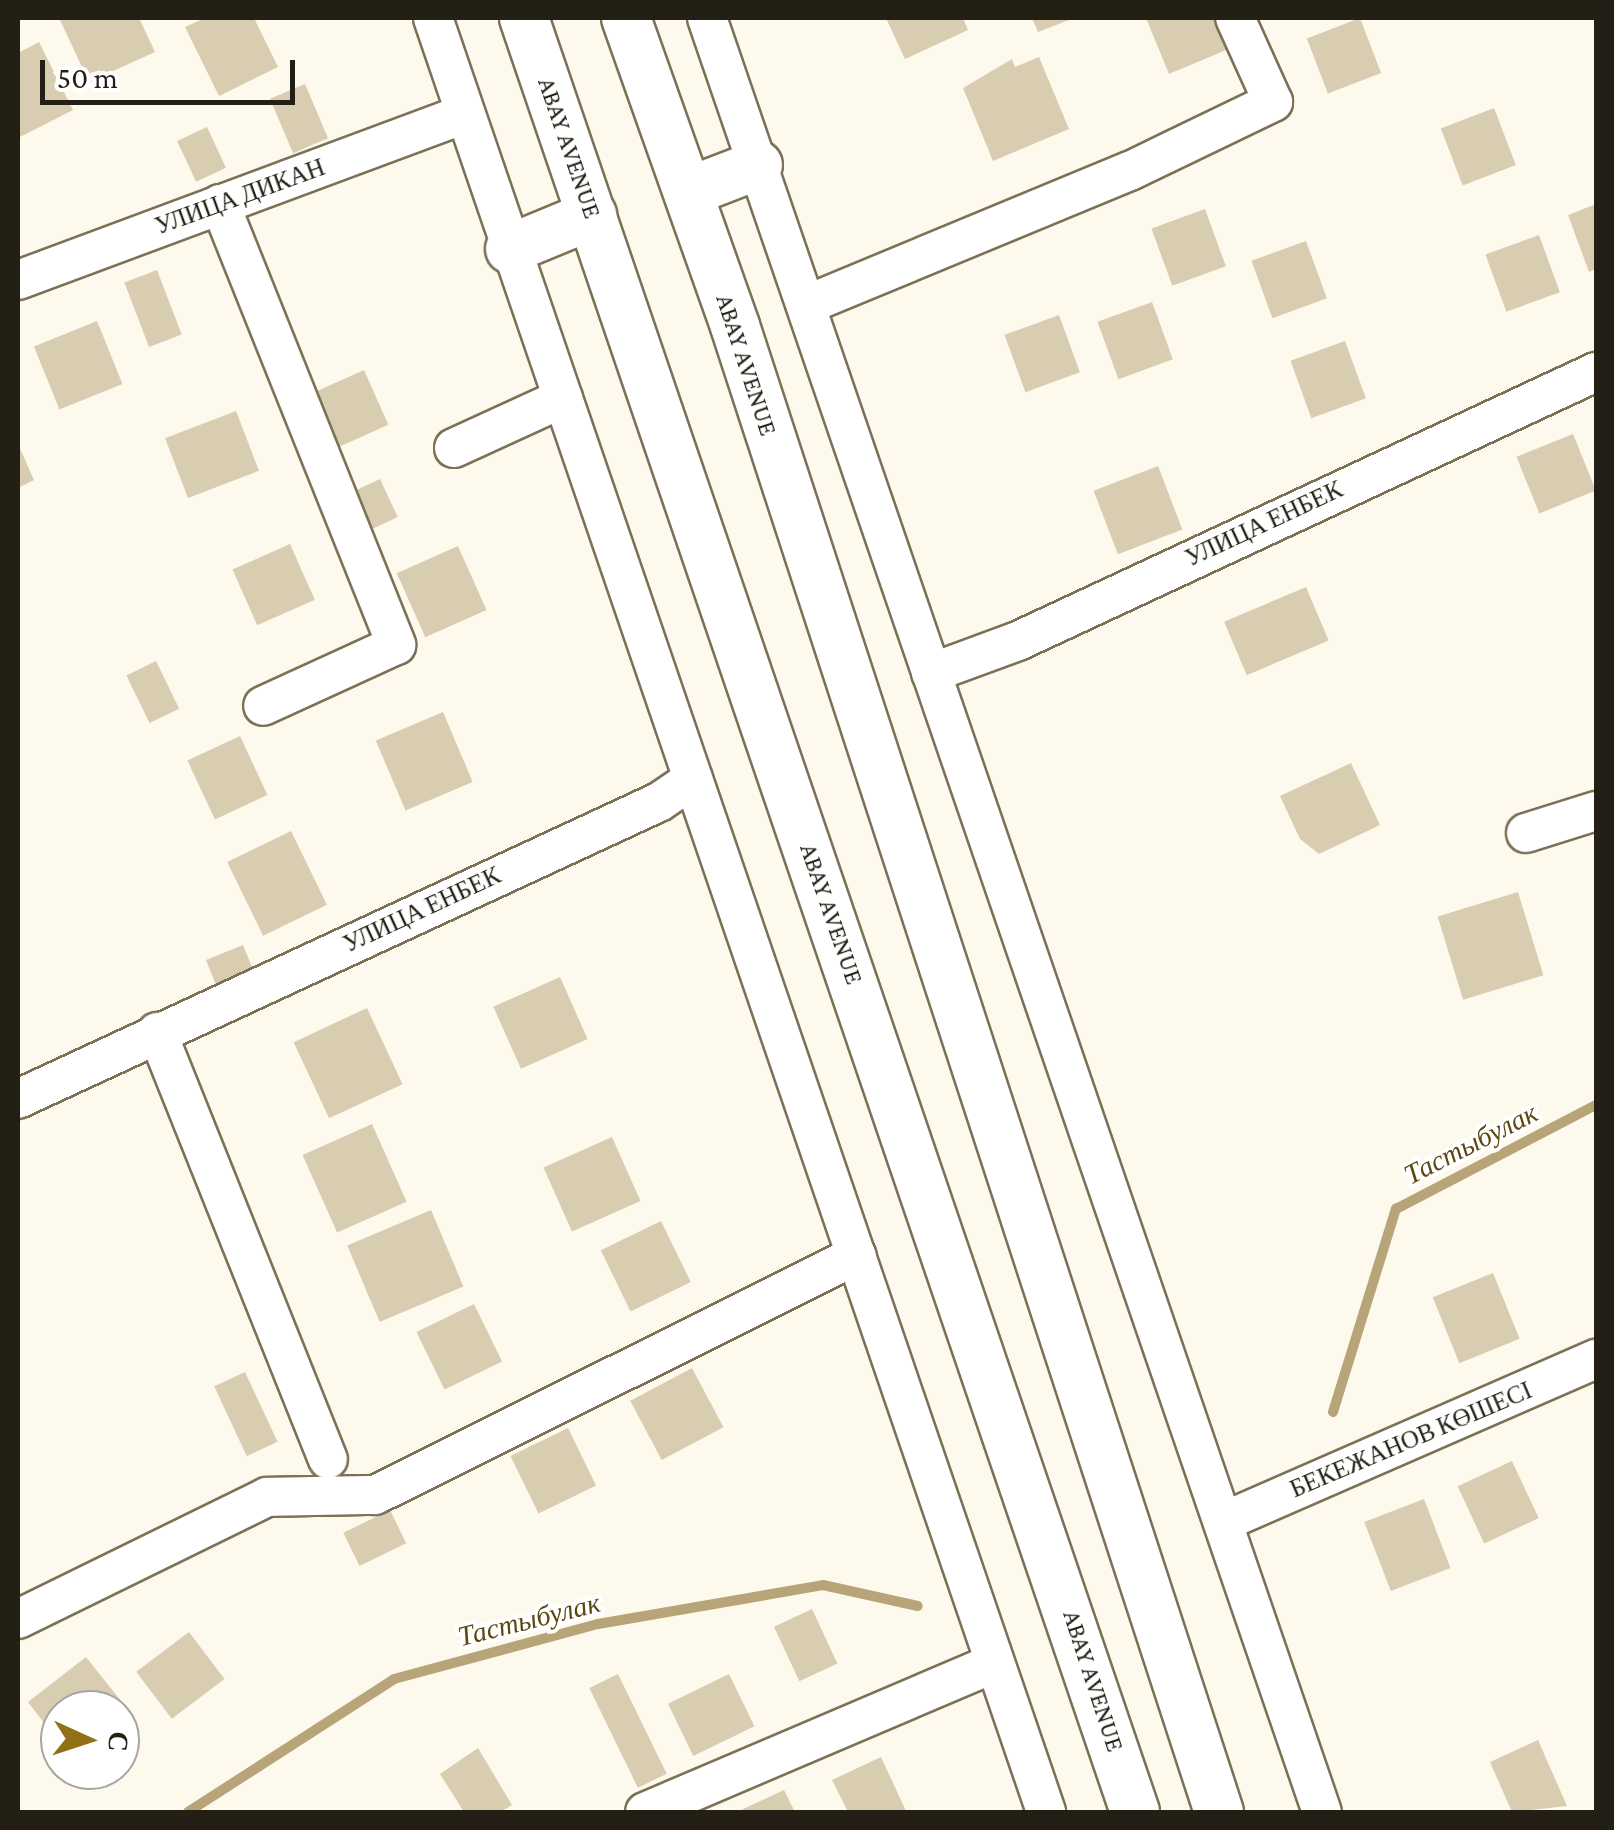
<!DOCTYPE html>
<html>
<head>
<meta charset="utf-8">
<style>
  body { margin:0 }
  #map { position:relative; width:1614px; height:1830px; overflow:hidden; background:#fef9ed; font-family:"Crimson Pro",serif }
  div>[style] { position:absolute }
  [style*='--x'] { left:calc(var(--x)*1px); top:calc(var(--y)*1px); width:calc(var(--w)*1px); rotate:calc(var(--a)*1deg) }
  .stream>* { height:10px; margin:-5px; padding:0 5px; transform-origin:5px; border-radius:5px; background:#b7a579 }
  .building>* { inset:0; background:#d9cdb1; transform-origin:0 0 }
  .roads { filter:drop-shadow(2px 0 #7c7157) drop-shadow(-2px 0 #7c7157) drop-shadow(0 2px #7c7157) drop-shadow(0 -2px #7c7157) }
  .minor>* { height:38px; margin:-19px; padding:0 19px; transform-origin:19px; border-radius:19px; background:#fff }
  .major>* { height:48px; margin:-24px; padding:0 24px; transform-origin:24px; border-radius:24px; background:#fff }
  span { translate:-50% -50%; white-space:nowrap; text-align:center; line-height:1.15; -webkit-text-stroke:8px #fff; paint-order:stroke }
  .street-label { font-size:25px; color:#231f14 }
  .water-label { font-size:28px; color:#5b4710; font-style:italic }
  .frame { position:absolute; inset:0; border:20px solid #231f14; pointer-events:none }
  .north { position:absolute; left:40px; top:1690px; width:100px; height:100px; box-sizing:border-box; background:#fff; border:2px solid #a7a5a1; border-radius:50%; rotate:93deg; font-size:28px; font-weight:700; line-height:40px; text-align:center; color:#231f14 }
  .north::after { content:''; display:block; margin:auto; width:35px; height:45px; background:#907116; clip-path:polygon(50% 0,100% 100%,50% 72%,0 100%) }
  .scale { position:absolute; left:40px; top:60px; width:255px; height:45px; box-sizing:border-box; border:5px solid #231f14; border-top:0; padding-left:12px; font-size:30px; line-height:35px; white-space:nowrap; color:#231f14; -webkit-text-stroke:8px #fff; paint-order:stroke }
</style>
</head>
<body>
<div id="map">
  <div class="stream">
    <div style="--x:1333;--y:1412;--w:213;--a:-72.8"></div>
    <div style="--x:1396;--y:1209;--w:225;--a:-27.5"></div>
    <div style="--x:188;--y:1812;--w:245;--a:-32.8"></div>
    <div style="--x:394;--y:1679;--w:211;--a:-15.1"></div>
    <div style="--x:598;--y:1624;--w:228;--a:-9.8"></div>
    <div style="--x:823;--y:1585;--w:97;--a:12.5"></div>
  </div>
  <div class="building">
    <div style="clip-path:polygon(59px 18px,139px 18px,155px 52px,89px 82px)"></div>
    <div style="clip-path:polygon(205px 18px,254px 18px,278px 67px,219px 96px,185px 27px)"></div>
    <div style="clip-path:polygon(886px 18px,963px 18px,968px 30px,905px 59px)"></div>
    <div style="clip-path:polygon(1032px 18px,1074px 18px,1038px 32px)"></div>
    <div style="clip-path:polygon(1146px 18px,1219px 18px,1231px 48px,1169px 74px)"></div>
    <div style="left:1360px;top:18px;width:59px;height:57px;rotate:69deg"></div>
    <div style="clip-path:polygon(39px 42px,73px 110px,18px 138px,18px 53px)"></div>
    <div style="clip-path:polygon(1039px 57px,1069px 129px,993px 161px,963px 88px,1012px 59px,1015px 67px)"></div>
    <div style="left:305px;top:84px;width:59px;height:38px;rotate:67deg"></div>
    <div style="left:1494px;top:108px;width:61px;height:57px;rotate:69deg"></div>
    <div style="left:207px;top:127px;width:45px;height:33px;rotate:65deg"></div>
    <div style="clip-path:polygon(1596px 204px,1596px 269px,1589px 272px,1568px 215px)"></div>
    <div style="left:1205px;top:209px;width:61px;height:57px;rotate:70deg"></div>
    <div style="left:1539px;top:235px;width:61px;height:57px;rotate:70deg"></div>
    <div style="left:1306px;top:241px;width:61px;height:58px;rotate:70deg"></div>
    <div style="left:157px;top:270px;width:69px;height:35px;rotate:69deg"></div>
    <div style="left:1152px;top:302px;width:61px;height:58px;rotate:70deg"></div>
    <div style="left:1059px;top:315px;width:61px;height:58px;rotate:70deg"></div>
    <div style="left:97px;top:321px;width:68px;height:68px;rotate:68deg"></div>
    <div style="left:1345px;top:341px;width:61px;height:58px;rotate:70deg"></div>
    <div style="left:364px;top:370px;width:60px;height:60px;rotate:66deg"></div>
    <div style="left:236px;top:411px;width:64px;height:76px;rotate:69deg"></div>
    <div style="left:1573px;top:434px;width:61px;height:61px;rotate:68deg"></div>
    <div style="clip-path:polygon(18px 444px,34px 480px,18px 488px)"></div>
    <div style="left:1158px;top:466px;width:68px;height:69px;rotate:69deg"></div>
    <div style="left:380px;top:479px;width:42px;height:40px;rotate:65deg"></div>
    <div style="left:290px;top:544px;width:61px;height:63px;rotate:66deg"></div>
    <div style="left:458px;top:546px;width:70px;height:67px;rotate:66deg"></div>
    <div style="left:1306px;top:587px;width:58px;height:89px;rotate:67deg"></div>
    <div style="left:156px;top:661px;width:53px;height:33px;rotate:64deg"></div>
    <div style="left:443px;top:712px;width:76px;height:73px;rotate:67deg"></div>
    <div style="left:240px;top:736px;width:65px;height:58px;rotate:65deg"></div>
    <div style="clip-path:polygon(1351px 763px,1380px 825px,1319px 854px,1300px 839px,1280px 796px)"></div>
    <div style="left:291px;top:831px;width:82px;height:71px;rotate:64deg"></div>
    <div style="left:1518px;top:892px;width:87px;height:84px;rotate:73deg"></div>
    <div style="left:243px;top:945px;width:31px;height:40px;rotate:68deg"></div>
    <div style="left:560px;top:977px;width:68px;height:73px;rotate:66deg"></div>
    <div style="left:367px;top:1008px;width:84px;height:81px;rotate:65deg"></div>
    <div style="left:372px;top:1124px;width:85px;height:76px;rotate:66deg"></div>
    <div style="left:612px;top:1137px;width:70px;height:75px;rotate:66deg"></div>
    <div style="left:431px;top:1210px;width:83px;height:91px;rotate:67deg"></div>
    <div style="left:661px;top:1221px;width:68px;height:67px;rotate:64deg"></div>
    <div style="left:1493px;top:1273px;width:71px;height:65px;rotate:68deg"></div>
    <div style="left:474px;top:1304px;width:64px;height:64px;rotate:64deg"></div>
    <div style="left:692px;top:1368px;width:67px;height:70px;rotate:62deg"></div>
    <div style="left:245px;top:1372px;width:77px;height:34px;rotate:65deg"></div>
    <div style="left:568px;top:1428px;width:64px;height:64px;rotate:64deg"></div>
    <div style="left:1512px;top:1461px;width:63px;height:60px;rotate:65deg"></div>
    <div style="left:1424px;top:1499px;width:74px;height:64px;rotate:69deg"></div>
    <div style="left:390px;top:1510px;width:37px;height:52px;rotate:64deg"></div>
    <div style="left:812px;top:1609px;width:60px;height:42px;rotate:65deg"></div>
    <div style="left:189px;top:1632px;width:59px;height:66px;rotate:53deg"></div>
    <div style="clip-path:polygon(86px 1657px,129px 1711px,120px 1718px,120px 1710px,60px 1710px,60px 1744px,28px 1702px)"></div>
    <div style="left:618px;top:1674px;width:111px;height:32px;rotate:64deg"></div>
    <div style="left:729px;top:1674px;width:58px;height:68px;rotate:64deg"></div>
    <div style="clip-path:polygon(1538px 1740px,1567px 1806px,1512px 1812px,1490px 1762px)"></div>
    <div style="clip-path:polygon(478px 1748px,512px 1805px,500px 1812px,464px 1812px,440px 1774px)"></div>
    <div style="clip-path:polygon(881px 1757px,906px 1811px,848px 1812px,832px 1780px)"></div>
    <div style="clip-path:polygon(784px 1790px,795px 1812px,737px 1812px)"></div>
  </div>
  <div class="roads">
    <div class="minor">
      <div style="--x:433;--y:18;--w:1896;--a:71.13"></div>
      <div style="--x:707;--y:18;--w:1896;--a:71.08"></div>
      <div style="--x:220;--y:204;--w:475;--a:68.2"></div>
      <div style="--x:396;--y:645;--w:146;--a:155.4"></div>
      <div style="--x:18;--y:280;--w:474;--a:-20.4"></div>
      <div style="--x:806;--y:305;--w:351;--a:-22.5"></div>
      <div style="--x:1130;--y:171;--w:159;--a:-25.8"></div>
      <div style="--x:1273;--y:102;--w:92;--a:-114.3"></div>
      <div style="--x:454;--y:448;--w:120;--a:-24.6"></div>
      <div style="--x:931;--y:673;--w:93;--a:-20.2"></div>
      <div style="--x:1018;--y:641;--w:638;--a:-24.96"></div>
      <div style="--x:1526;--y:833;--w:73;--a:-17.4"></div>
      <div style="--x:157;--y:1032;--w:460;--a:68.2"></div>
      <div style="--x:18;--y:1099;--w:706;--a:-24.86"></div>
      <div style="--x:659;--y:802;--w:41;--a:-34.1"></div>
      <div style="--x:1225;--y:1521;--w:405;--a:-23.6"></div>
      <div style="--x:18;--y:1619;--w:277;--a:-26.1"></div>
      <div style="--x:267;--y:1497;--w:108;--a:-1.1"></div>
      <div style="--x:375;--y:1495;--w:538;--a:-26.47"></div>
      <div style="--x:645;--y:1812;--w:380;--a:-23.1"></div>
    </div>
    <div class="major">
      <div style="--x:524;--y:18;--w:1895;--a:71.19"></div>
      <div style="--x:626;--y:18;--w:327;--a:70.5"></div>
      <div style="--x:735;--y:326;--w:1563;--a:71.96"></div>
      <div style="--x:688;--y:192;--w:75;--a:-21.1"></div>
      <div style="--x:510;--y:249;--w:89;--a:-22.5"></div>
    </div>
  </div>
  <div class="street-label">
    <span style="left:569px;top:148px;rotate:71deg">ABAY AVENUE</span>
    <span style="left:240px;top:197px;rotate:-20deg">УЛИЦА ДИКАН</span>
    <span style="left:746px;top:365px;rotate:72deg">ABAY AVENUE</span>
    <span style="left:1264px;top:524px;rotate:-25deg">УЛИЦА ЕНБЕК</span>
    <span style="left:422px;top:910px;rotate:-25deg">УЛИЦА ЕНБЕК</span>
    <span style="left:831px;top:914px;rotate:71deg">ABAY AVENUE</span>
    <span style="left:1411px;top:1440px;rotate:-23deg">БЕКЕЖАНОВ КӨШЕСІ</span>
    <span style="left:1093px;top:1681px;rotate:72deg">ABAY AVENUE</span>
  </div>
  <div class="water-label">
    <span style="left:1471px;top:1144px;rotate:-27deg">Тастыбулак</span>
    <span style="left:529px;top:1620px;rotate:-14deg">Тастыбулак</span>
  </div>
  <div class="frame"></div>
  <div class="north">С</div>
  <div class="scale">50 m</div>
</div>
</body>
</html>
